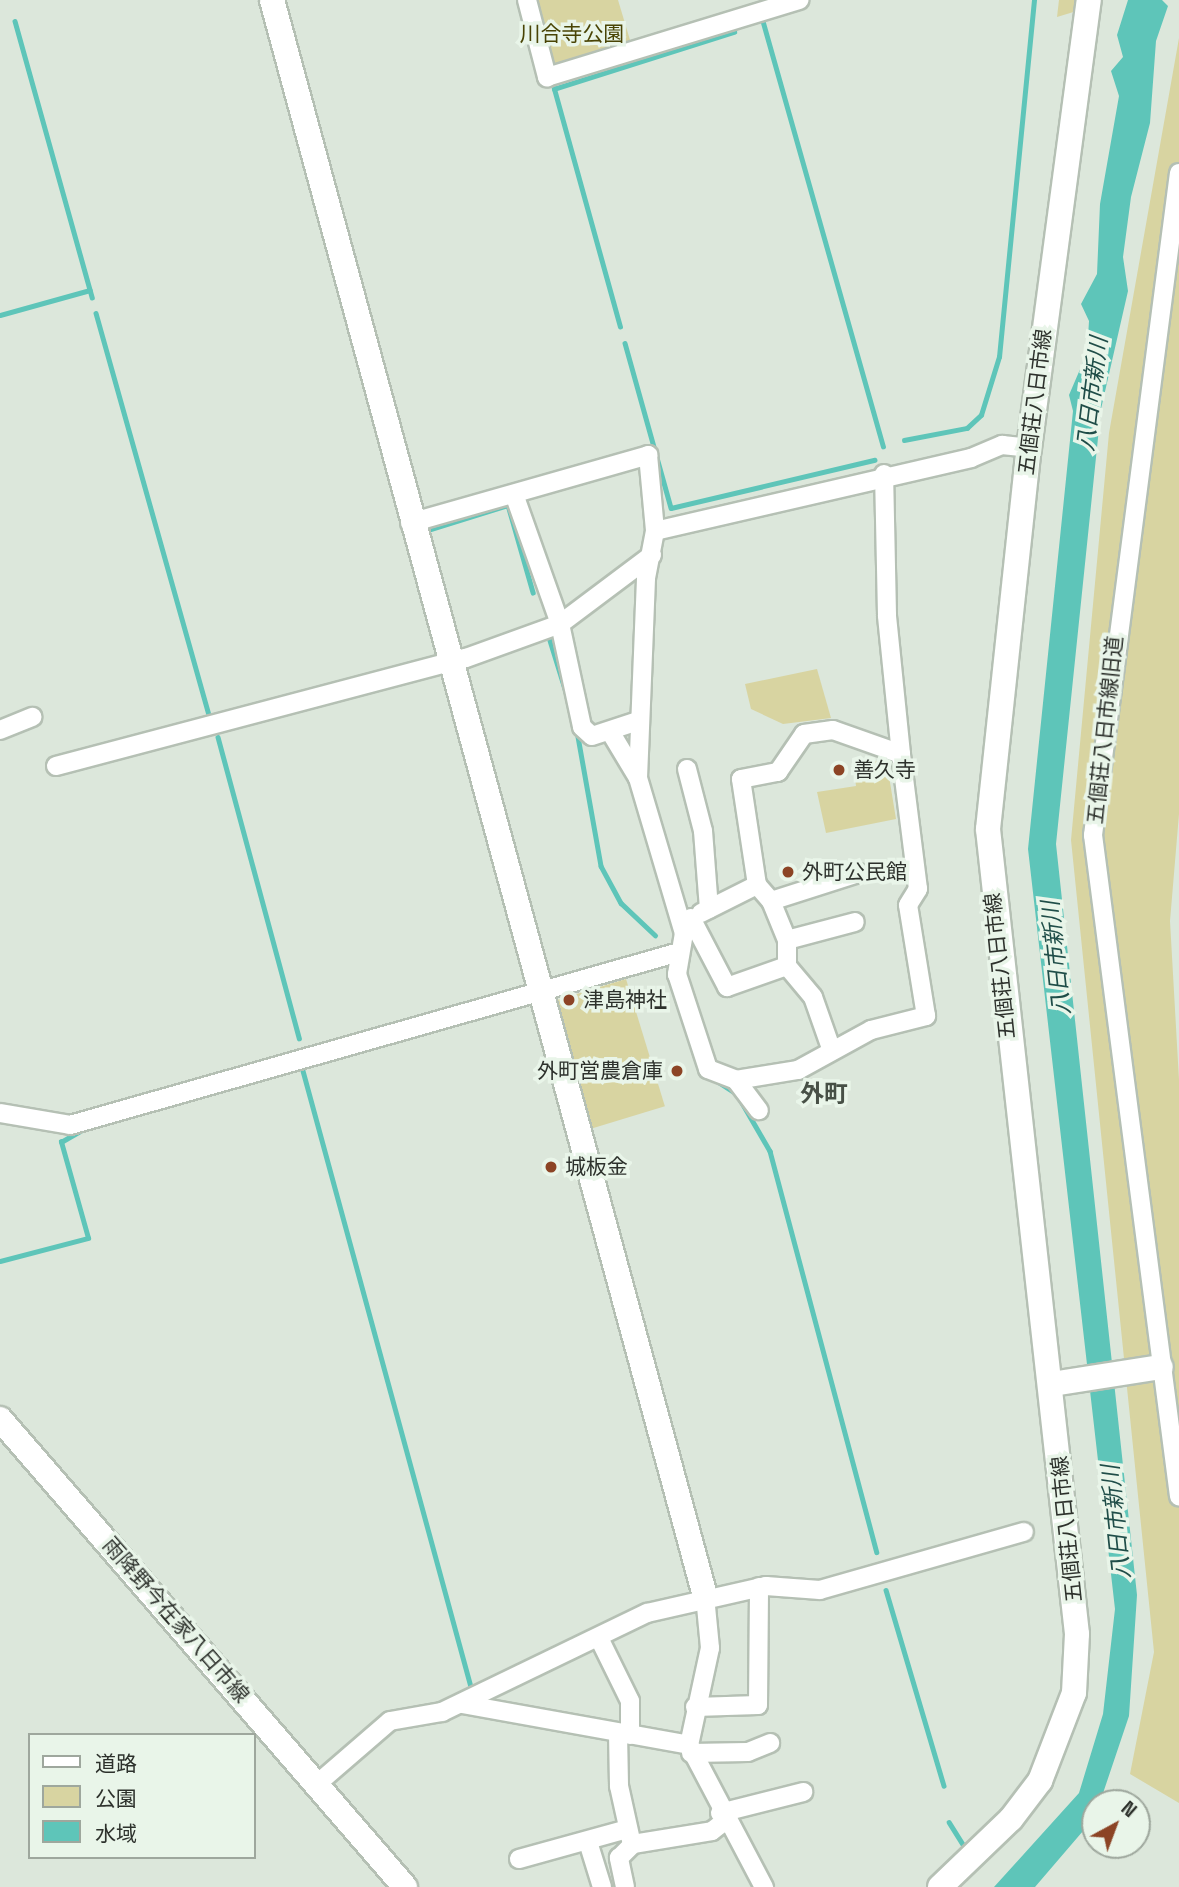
<!DOCTYPE html>
<html>
<head>
<meta charset="utf-8">
<style>
  body { margin:0 }
  #map { position:relative; width:1179px; height:1887px; overflow:hidden; background:#dce7db; font-family:"Space Grotesk","Noto Sans JP",sans-serif }
  div>[style] { position:absolute }
  [style*='--x'] { left:calc(var(--x)*1px); top:calc(var(--y)*1px); width:calc(var(--w)*1px); rotate:calc(var(--a)*1deg) }
  .green>* { inset:0; background:#d8d4a1; transform-origin:0 0 }
  .water>* { inset:0; background:#5ec5b9 }
  .stream>* { height:4.5px; margin:-2.25px; padding:0 2.25px; transform-origin:2.25px; border-radius:2.25px; background:#5ec5b9 }
  .roads { filter:drop-shadow(2px 0 #b5c0b4) drop-shadow(-2px 0 #b5c0b4) drop-shadow(0 2px #b5c0b4) drop-shadow(0 -2px #b5c0b4) }
  .street>* { height:18px; margin:-9px; padding:0 9px; transform-origin:9px; border-radius:9px; background:#fff }
  .secondary>* { height:24px; margin:-12px; padding:0 12px; transform-origin:12px; border-radius:12px; background:#fff }
  .dots>* { width:19px; height:19px; translate:-50% -50%; box-sizing:border-box; border:4px solid #e9f5e9; border-radius:50% }
  span { translate:-50% -50%; white-space:nowrap; text-align:center; line-height:1.15; -webkit-text-stroke:7px #e9f5e9; paint-order:stroke }
  .park-label { font-size:21px; color:#494405 }
  .street-label { font-size:21px; color:#2d312c }
  .poi-label { font-size:21px; color:#2d312c }
  .left { translate:0 -50%; text-align:left }
  .right { translate:-100% -50%; text-align:right }
  .water-label { font-size:23px; color:#1f4d48; font-style:italic }
  .quarter-label { font-size:24px; color:#475046; font-weight:700 }
  .legend { position:absolute; left:28px; top:1733px; width:228px; height:126px; box-sizing:border-box; background:#e9f5e9; border:2px solid #9ea79d; margin:0; padding:9px 12px; list-style:none; font-size:21px; color:#2d312c }
  .legend li { display:flex; align-items:center; gap:14px; height:35px }
  .legend b { width:35px; border:2px solid #9ea79d }
  .north { position:absolute; left:1081px; top:1789px; width:70px; height:70px; box-sizing:border-box; background:#e9f5e9; border:2px solid #9ea79d; border-radius:50%; rotate:41deg; font-size:19px; font-weight:700; line-height:28px; text-align:center; color:#2d312c }
  .north::after { content:''; display:block; margin:auto; width:24px; height:32px; background:#8c4425; clip-path:polygon(50% 0,100% 100%,50% 72%,0 100%) }
</style>
</head>
<body>
<div id="map">
  <div class="green">
    <div style="clip-path:polygon(527px 0,618px 0,633px 50px,547px 77px)"></div>
    <div style="clip-path:polygon(1059px 0,1082px 0,1080px 10px,1057px 17px)"></div>
    <div style="clip-path:polygon(1179px 38px,1179px 814px,1170px 921px,1179px 1080px,1179px 1803px,1130px 1774px,1154px 1652px,1071px 840px,1109px 433px)"></div>
    <div style="clip-path:polygon(817px 669px,831px 718px,783px 724px,751px 709px,745px 684px)"></div>
    <div style="clip-path:polygon(886px 758px,896px 819px,826px 833px,817px 792px,856px 786px,854px 768px)"></div>
    <div style="left:626px;top:979px;width:133px;height:79px;rotate:73deg"></div>
  </div>
  <div class="water">
    <div style="clip-path:polygon(1128px 0,1162px 0,1168px 6px,1156px 41px,1150px 123px,1131px 197px,1123px 257px,1128px 291px,1101px 409px,1056px 844px,1137px 1595px,1129px 1716px,1095px 1817px,1035px 1887px,994px 1887px,1079px 1793px,1103px 1714px,1115px 1609px,1028px 849px,1073px 411px,1069px 395px,1087px 353px,1089px 321px,1081px 304px,1097px 274px,1100px 204px,1119px 96px,1111px 71px,1123px 57px,1117px 35px)"></div>
  </div>
  <div class="stream">
    <div style="--x:15;--y:21;--w:287;--a:74.4"></div>
    <div style="--x:763;--y:21;--w:442;--a:74.2"></div>
    <div style="--x:96;--y:313;--w:419;--a:74.3"></div>
    <div style="--x:0;--y:315;--w:93;--a:-15.5"></div>
    <div style="--x:620;--y:327;--w:247;--a:-105.5"></div>
    <div style="--x:554;--y:89;--w:189;--a:-17.6"></div>
    <div style="--x:625;--y:343;--w:171;--a:74.4"></div>
    <div style="--x:671;--y:508;--w:209;--a:-13.3"></div>
    <div style="--x:904;--y:440;--w:64;--a:-10.8"></div>
    <div style="--x:967;--y:428;--w:19;--a:-43"></div>
    <div style="--x:981;--y:415;--w:61;--a:-72.8"></div>
    <div style="--x:999;--y:357;--w:359;--a:-84.4"></div>
    <div style="--x:425;--y:531;--w:87;--a:-17.4"></div>
    <div style="--x:508;--y:505;--w:91;--a:74"></div>
    <div style="--x:548;--y:634;--w:61;--a:72.8"></div>
    <div style="--x:577;--y:731;--w:137;--a:79.9"></div>
    <div style="--x:601;--y:866;--w:42;--a:61.6"></div>
    <div style="--x:621;--y:903;--w:47;--a:43.3"></div>
    <div style="--x:218;--y:737;--w:312;--a:74.9"></div>
    <div style="--x:302;--y:1067;--w:643;--a:74.75"></div>
    <div style="--x:700;--y:1070;--w:44;--a:33"></div>
    <div style="--x:737;--y:1094;--w:66;--a:59.9"></div>
    <div style="--x:770;--y:1151;--w:415;--a:75.1"></div>
    <div style="--x:0;--y:1261;--w:91;--a:-14.6"></div>
    <div style="--x:88;--y:1238;--w:100;--a:-105.7"></div>
    <div style="--x:61;--y:1142;--w:24;--a:-30"></div>
    <div style="--x:886;--y:1590;--w:204;--a:73.5"></div>
    <div style="--x:949;--y:1822;--w:32;--a:58"></div>
  </div>
  <div class="roads">
    <div class="street">
      <div style="--x:527;--y:0;--w:80;--a:75.4"></div>
      <div style="--x:547;--y:77;--w:264;--a:-17"></div>
      <div style="--x:1179;--y:173;--w:668;--a:97.4"></div>
      <div style="--x:1093;--y:835;--w:667;--a:82.59"></div>
      <div style="--x:514;--y:494;--w:138;--a:70.5"></div>
      <div style="--x:560;--y:624;--w:105;--a:77.9"></div>
      <div style="--x:582;--y:727;--w:13;--a:42"></div>
      <div style="--x:592;--y:736;--w:48;--a:-18.1"></div>
      <div style="--x:410;--y:523;--w:248;--a:-15.9"></div>
      <div style="--x:648;--y:455;--w:76;--a:84.7"></div>
      <div style="--x:0;--y:730;--w:35;--a:-22"></div>
      <div style="--x:611;--y:733;--w:52;--a:59"></div>
      <div style="--x:638;--y:778;--w:162;--a:73.5"></div>
      <div style="--x:684;--y:933;--w:42;--a:99.7"></div>
      <div style="--x:677;--y:974;--w:100;--a:71.9"></div>
      <div style="--x:708;--y:1069;--w:30;--a:21"></div>
      <div style="--x:736;--y:1080;--w:63;--a:-9.2"></div>
      <div style="--x:798;--y:1070;--w:83;--a:-28.7"></div>
      <div style="--x:871;--y:1030;--w:57;--a:-14.3"></div>
      <div style="--x:926;--y:1016;--w:112;--a:-99.2"></div>
      <div style="--x:908;--y:905;--w:19;--a:-58"></div>
      <div style="--x:918;--y:889;--w:136;--a:-97.2"></div>
      <div style="--x:56;--y:766;--w:424;--a:-14.8"></div>
      <div style="--x:466;--y:658;--w:100;--a:-19.9"></div>
      <div style="--x:560;--y:624;--w:115;--a:-36.9"></div>
      <div style="--x:687;--y:769;--w:64;--a:75.5"></div>
      <div style="--x:703;--y:831;--w:78;--a:85.6"></div>
      <div style="--x:638;--y:778;--w:200;--a:-87.7"></div>
      <div style="--x:646;--y:578;--w:48;--a:-79.2"></div>
      <div style="--x:655;--y:531;--w:324;--a:-13"></div>
      <div style="--x:971;--y:458;--w:34;--a:-23"></div>
      <div style="--x:1002;--y:445;--w:27;--a:6"></div>
      <div style="--x:771;--y:901;--w:21;--a:-131"></div>
      <div style="--x:757;--y:885;--w:107;--a:-98.6"></div>
      <div style="--x:741;--y:779;--w:38;--a:-11"></div>
      <div style="--x:778;--y:772;--w:46;--a:-55.6"></div>
      <div style="--x:804;--y:734;--w:29;--a:-8"></div>
      <div style="--x:833;--y:730;--w:72;--a:19.4"></div>
      <div style="--x:901;--y:754;--w:140;--a:-95.8"></div>
      <div style="--x:887;--y:615;--w:141;--a:-91.2"></div>
      <div style="--x:701;--y:913;--w:63;--a:-26.6"></div>
      <div style="--x:691;--y:918;--w:78;--a:62.4"></div>
      <div style="--x:727;--y:987;--w:64;--a:-19.3"></div>
      <div style="--x:787;--y:966;--w:26;--a:-90"></div>
      <div style="--x:787;--y:940;--w:42;--a:-112.3"></div>
      <div style="--x:771;--y:901;--w:92;--a:-17.7"></div>
      <div style="--x:787;--y:940;--w:70;--a:-14.8"></div>
      <div style="--x:787;--y:966;--w:40;--a:50"></div>
      <div style="--x:813;--y:997;--w:54;--a:70.6"></div>
      <div style="--x:736;--y:1080;--w:38;--a:53"></div>
      <div style="--x:0;--y:1113;--w:71;--a:9.7"></div>
      <div style="--x:70;--y:1125;--w:630;--a:-15.85"></div>
      <div style="--x:705;--y:1596;--w:52;--a:84.5"></div>
      <div style="--x:710;--y:1648;--w:99;--a:102.2"></div>
      <div style="--x:689;--y:1745;--w:161;--a:62.2"></div>
      <div style="--x:599;--y:1638;--w:70;--a:63.8"></div>
      <div style="--x:630;--y:1701;--w:34;--a:90"></div>
      <div style="--x:462;--y:1704;--w:231;--a:10.2"></div>
      <div style="--x:695;--y:1707;--w:63;--a:-1.8"></div>
      <div style="--x:758;--y:1705;--w:118;--a:-89.5"></div>
      <div style="--x:618;--y:1733;--w:53;--a:88.9"></div>
      <div style="--x:619;--y:1786;--w:55;--a:77.5"></div>
      <div style="--x:691;--y:1753;--w:57;--a:-1"></div>
      <div style="--x:748;--y:1752;--w:24;--a:-22"></div>
      <div style="--x:317;--y:1784;--w:96;--a:-40.8"></div>
      <div style="--x:390;--y:1721;--w:53;--a:-9.8"></div>
      <div style="--x:442;--y:1712;--w:228;--a:-25.8"></div>
      <div style="--x:647;--y:1613;--w:122;--a:-12.8"></div>
      <div style="--x:766;--y:1586;--w:54;--a:4.2"></div>
      <div style="--x:820;--y:1590;--w:212;--a:-15.9"></div>
      <div style="--x:720;--y:1813;--w:86;--a:-14.2"></div>
      <div style="--x:589;--y:1845;--w:44;--a:72.8"></div>
      <div style="--x:519;--y:1859;--w:112;--a:-15.5"></div>
      <div style="--x:625;--y:1887;--w:30;--a:-102"></div>
      <div style="--x:619;--y:1858;--w:20;--a:-45"></div>
      <div style="--x:633;--y:1844;--w:80;--a:-9.3"></div>
      <div style="--x:712;--y:1831;--w:16;--a:-38"></div>
    </div>
    <div class="secondary">
      <div style="--x:272;--y:0;--w:1654;--a:74.82"></div>
      <div style="--x:1052;--y:1384;--w:110;--a:-8.9"></div>
      <div style="--x:0;--y:1419;--w:619;--a:49.13"></div>
      <div style="--x:940;--y:1887;--w:98;--a:-43.8"></div>
      <div style="--x:1011;--y:1819;--w:48;--a:-52.7"></div>
      <div style="--x:1040;--y:1781;--w:94;--a:-68.9"></div>
      <div style="--x:1074;--y:1693;--w:59;--a:-87.1"></div>
      <div style="--x:1077;--y:1634;--w:810;--a:-96.31"></div>
      <div style="--x:988;--y:829;--w:383;--a:-83.9"></div>
      <div style="--x:1029;--y:448;--w:452;--a:-82.4"></div>
    </div>
  </div>
  <div class="dots">
    <div style="left:839px;top:770px;background:#8c4425"></div>
    <div style="left:788px;top:872px;background:#8c4425"></div>
    <div style="left:569px;top:1000px;background:#8c4425"></div>
    <div style="left:677px;top:1071px;background:#8c4425"></div>
    <div style="left:551px;top:1167px;background:#8c4425"></div>
  </div>
  <div class="park-label">
    <span style="left:572px;top:34px">川合寺公園</span>
  </div>
  <div class="street-label">
    <span style="left:1035px;top:402px;rotate:-83deg">五個荘八日市線</span>
    <span style="left:1105px;top:730px;rotate:-84deg">五個荘八日市線旧道</span>
    <span style="left:1000px;top:966px;rotate:-96deg">五個荘八日市線</span>
    <span style="left:1067px;top:1529px;rotate:-96deg">五個荘八日市線</span>
    <span style="left:176px;top:1620px;rotate:49deg">雨降野今在家八日市線</span>
  </div>
  <div class="poi-label">
    <span class="left" style="left:853px;top:770px">善久寺</span>
    <span class="left" style="left:802px;top:872px">外町公民館</span>
    <span class="left" style="left:583px;top:1000px">津島神社</span>
    <span class="right" style="left:663px;top:1071px">外町営農倉庫</span>
    <span class="left" style="left:565px;top:1167px">城板金</span>
  </div>
  <div class="water-label">
    <span style="left:1092px;top:394px;rotate:-83deg">八日市新川</span>
    <span style="left:1056px;top:958px;rotate:-96deg">八日市新川</span>
    <span style="left:1116px;top:1522px;rotate:-96deg">八日市新川</span>
  </div>
  <div class="quarter-label">
    <span style="left:824px;top:1094px">外町</span>
  </div>
  <ul class="legend">
  <li><b style="height:9px;background:#fff"></b>道路</li>
  <li><b style="height:19px;background:#d8d4a1"></b>公園</li>
  <li><b style="height:19px;background:#5ec5b9"></b>水域</li>
  </ul>
  <div class="north">N</div>
</div>
</body>
</html>
